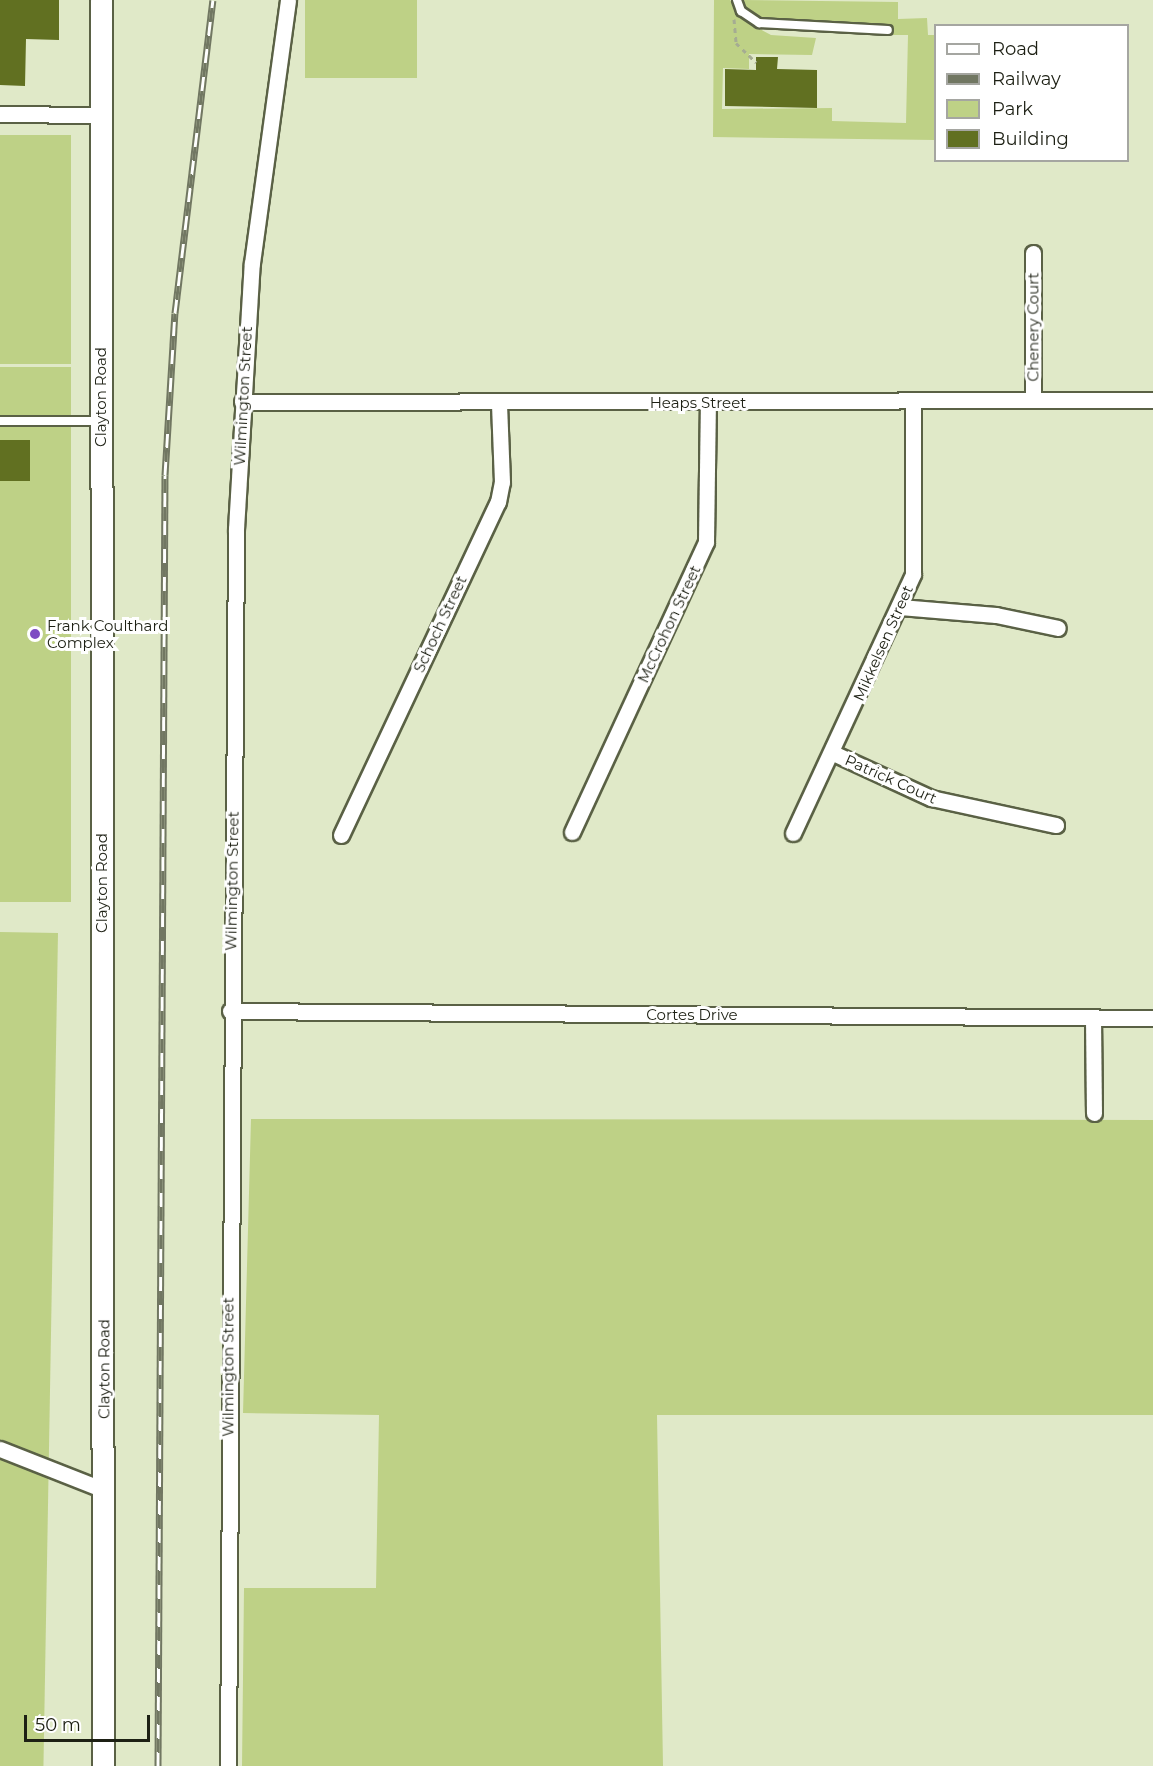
<!DOCTYPE html>
<html>
<head>
<meta charset="utf-8">
<style>
  body { margin:0 }
  #map { position:relative; width:1153px; height:1766px; overflow:hidden; background:#e0e9c8; font-family:Montserrat,sans-serif }
  div>[style] { position:absolute }
  [style*='--x'] { left:calc(var(--x)*1px); top:calc(var(--y)*1px); width:calc(var(--w)*1px); rotate:calc(var(--a)*1deg) }
  .green>* { inset:0; background:#bed186; transform-origin:0 0 }
  .building>* { inset:0; background:#617021; transform-origin:0 0 }
  .path>* { height:3px; margin-top:-1.5px; transform-origin:0; background:repeating-linear-gradient(90deg,#a5ac92 0 4.5px,transparent 0 9px) }
  .roads { filter:drop-shadow(2px 0 #5a6145) drop-shadow(-2px 0 #5a6145) drop-shadow(0 2px #5a6145) drop-shadow(0 -2px #5a6145) }
  .lane>* { height:8px; margin:-4px; padding:0 4px; transform-origin:4px; border-radius:4px; background:#fff }
  .street>* { height:15px; margin:-7.5px; padding:0 7.5px; transform-origin:7.5px; border-radius:7.5px; background:#fff }
  .secondary>* { height:21px; margin:-10.5px; padding:0 10.5px; transform-origin:10.5px; border-radius:10.5px; background:#fff }
  .rail>* { height:7px; margin-top:-3.5px; transform-origin:0; background:repeating-linear-gradient(90deg,#fff 0 14px,#717762 0 28px); box-sizing:border-box; border-block:2px solid #717762 }
  .dots>* { width:16px; height:16px; translate:-50% -50%; box-sizing:border-box; border:3px solid #fff; border-radius:50% }
  span { translate:-50% -50%; white-space:nowrap; text-align:center; line-height:1.15; -webkit-text-stroke:6px #fff; paint-order:stroke }
  .street-label { font-size:15px; color:#1d2014 }
  .poi-label { font-size:15px; color:#1d2014 }
  .left { translate:0 -50%; text-align:left }
  .legend { position:absolute; left:934px; top:24px; width:195px; height:138px; box-sizing:border-box; background:#fff; border:2px solid #a5a6a1; margin:0; padding:8px 10px; list-style:none; font-size:18px; color:#1d2014 }
  .legend li { display:flex; align-items:center; gap:12px; height:30px }
  .legend b { width:30px; border:2px solid #a5a6a1 }
  .scale { position:absolute; left:24px; top:1715px; width:126px; height:27px; box-sizing:border-box; border:3px solid #1d2014; border-top:0; padding-left:8px; font-size:18px; line-height:21px; white-space:nowrap; color:#1d2014; -webkit-text-stroke:4px #fff; paint-order:stroke }
</style>
</head>
<body>
<div id="map">
  <div class="green">
    <div style="left:305px;top:0;width:112px;height:78px"></div>
    <div style="clip-path:polygon(714px 0,730px 0,747px 22px,771px 35px,816px 38px,812px 55px,749px 54px,749px 69px,723px 68px,722px 109px,832px 108px,832px 121px,906px 123px,908px 35px,891px 35px,890px 26px,763px 19px,748px 10px,742px 0,898px 2px,898px 19px,927px 18px,928px 35px,935px 35px,935px 140px,713px 137px)"></div>
    <div style="left:0;top:135px;width:71px;height:229px"></div>
    <div style="left:0;top:367px;width:71px;height:535px"></div>
    <div style="left:0;top:932px;width:58px;height:834px;rotate:1deg"></div>
    <div style="clip-path:polygon(251px 1119px,1153px 1120px,1153px 1415px,657px 1415px,663px 1766px,242px 1766px,244px 1588px,376px 1588px,379px 1415px,243px 1413px)"></div>
  </div>
  <div class="building">
    <div style="clip-path:polygon(0 0,59px 0,59px 40px,26px 39px,25px 86px,0 85px)"></div>
    <div style="clip-path:polygon(756px 57px,778px 57px,777px 69px,817px 70px,817px 108px,725px 106px,725px 69px,756px 70px)"></div>
    <div style="left:0;top:440px;width:30px;height:41px"></div>
  </div>
  <div class="path">
    <div style="--x:734;--y:19;--w:24;--a:85"></div>
    <div style="--x:736;--y:43;--w:28;--a:44"></div>
  </div>
  <div class="roads">
    <div class="lane">
      <div style="--x:737;--y:0;--w:12;--a:70"></div>
      <div style="--x:741;--y:11;--w:22;--a:34"></div>
      <div style="--x:759;--y:23;--w:129;--a:3.1"></div>
      <div style="--x:0;--y:421;--w:100;--a:0"></div>
    </div>
    <div class="street">
      <div style="--x:0;--y:114;--w:101;--a:0.6"></div>
      <div style="--x:1033;--y:253;--w:147;--a:90"></div>
      <div style="--x:242;--y:402;--w:911;--a:-0.13"></div>
      <div style="--x:900;--y:607;--w:96;--a:4.8"></div>
      <div style="--x:996;--y:615;--w:63;--a:11.8"></div>
      <div style="--x:833;--y:753;--w:108;--a:24.7"></div>
      <div style="--x:931;--y:798;--w:128;--a:12.2"></div>
      <div style="--x:572;--y:832;--w:319;--a:-65.2"></div>
      <div style="--x:706;--y:542;--w:139;--a:-89.2"></div>
      <div style="--x:793;--y:833;--w:285;--a:-65.1"></div>
      <div style="--x:913;--y:574;--w:172;--a:-90"></div>
      <div style="--x:341;--y:835;--w:368;--a:-64.8"></div>
      <div style="--x:498;--y:502;--w:20;--a:-79"></div>
      <div style="--x:502;--y:482;--w:78;--a:-92.2"></div>
      <div style="--x:230;--y:1011;--w:923;--a:0.43"></div>
      <div style="--x:1093;--y:1018;--w:95;--a:89.4"></div>
      <div style="--x:0;--y:1449;--w:112;--a:21.5"></div>
      <div style="--x:228;--y:1766;--w:1237;--a:-89.63"></div>
      <div style="--x:236;--y:529;--w:266;--a:-86.6"></div>
      <div style="--x:252;--y:263;--w:265;--a:-82.2"></div>
    </div>
    <div class="secondary">
      <div style="--x:101;--y:0;--w:1766;--a:89.94"></div>
    </div>
  </div>
  <div class="rail">
    <div style="--x:158;--y:1766;--w:1291;--a:-89.69"></div>
    <div style="--x:165;--y:475;--w:162;--a:-86.5"></div>
    <div style="--x:175;--y:313;--w:315;--a:-83.1"></div>
  </div>
  <div class="dots">
    <div style="left:35px;top:634px;background:#7e4bc3"></div>
  </div>
  <div class="street-label">
    <span style="left:1033px;top:327px;rotate:-90deg">Chenery Court</span>
    <span style="left:243px;top:396px;rotate:-87deg">Wilmington Street</span>
    <span style="left:101px;top:397px;rotate:-90deg">Clayton Road</span>
    <span style="left:698px;top:403px">Heaps Street</span>
    <span style="left:440px;top:624px;rotate:-65deg">Schoch Street</span>
    <span style="left:669px;top:624px;rotate:-65deg">McCrohon Street</span>
    <span style="left:883px;top:643px;rotate:-66deg">Mikkelsen Street</span>
    <span style="left:891px;top:779px;rotate:24deg">Patrick Court</span>
    <span style="left:232px;top:881px;rotate:-89deg">Wilmington Street</span>
    <span style="left:102px;top:883px;rotate:-90deg">Clayton Road</span>
    <span style="left:692px;top:1015px">Cortes Drive</span>
    <span style="left:228px;top:1367px;rotate:-90deg">Wilmington Street</span>
    <span style="left:104px;top:1369px;rotate:-90deg">Clayton Road</span>
  </div>
  <div class="poi-label">
    <span class="left" style="left:47px;top:634px">Frank Coulthard<br>Complex</span>
  </div>
  <ul class="legend">
  <li><b style="height:8px;background:#fff"></b>Road</li>
  <li><b style="height:8px;background:#717762"></b>Railway</li>
  <li><b style="height:16px;background:#bed186"></b>Park</li>
  <li><b style="height:16px;background:#617021"></b>Building</li>
  </ul>
  <div class="scale">50 m</div>
</div>
</body>
</html>
